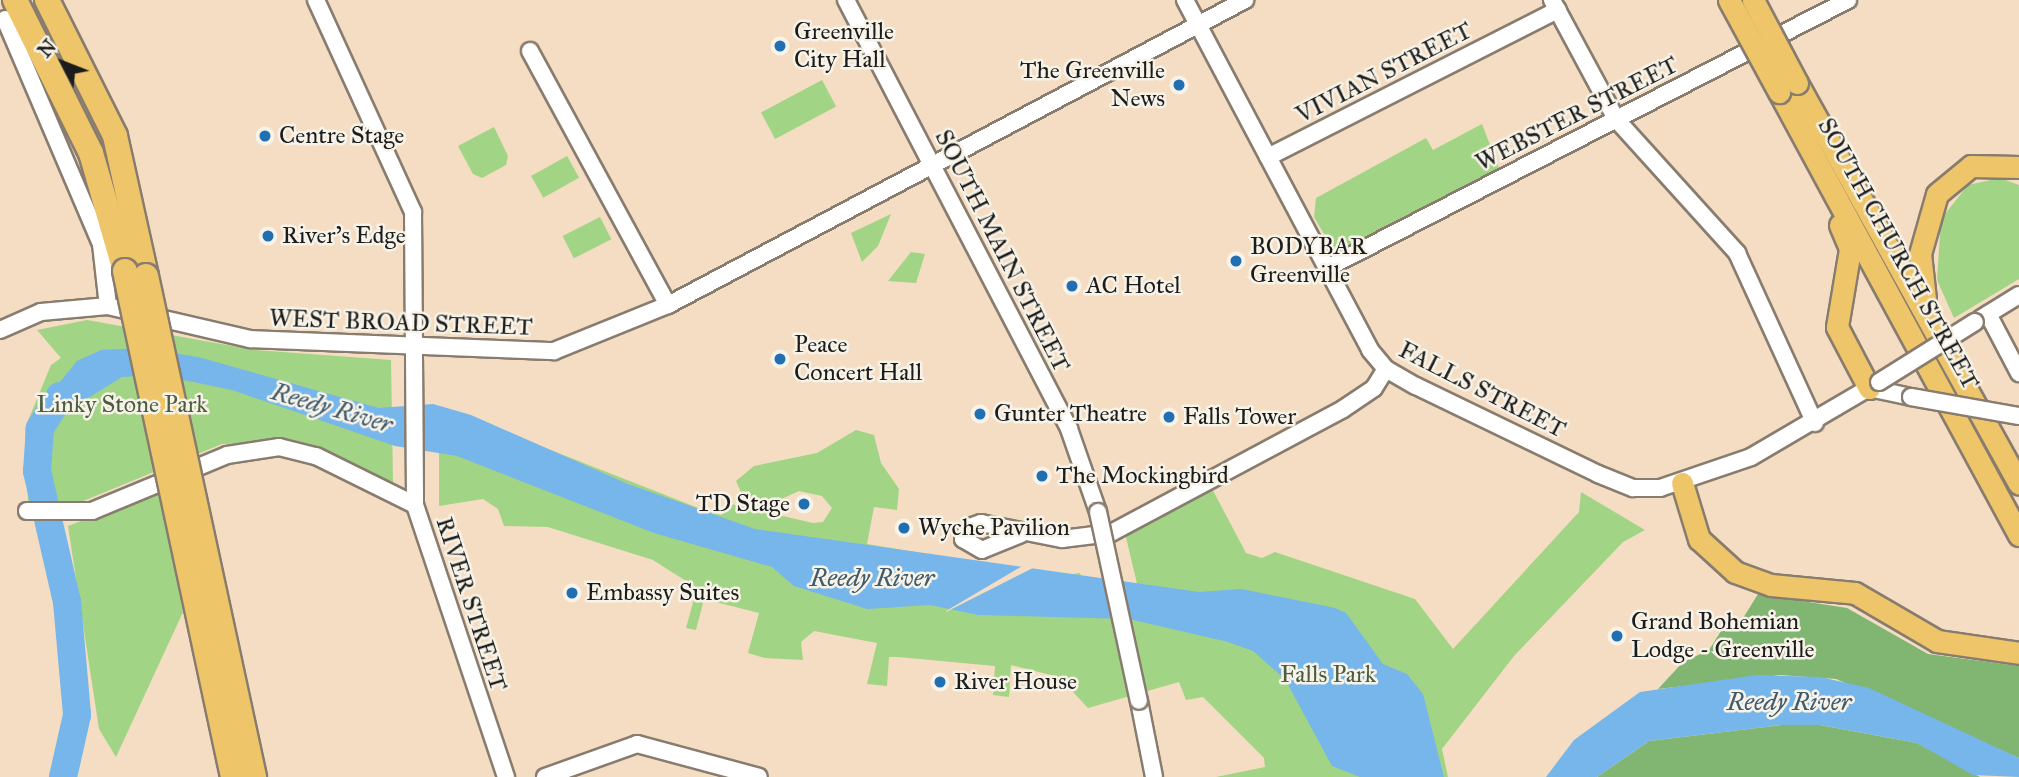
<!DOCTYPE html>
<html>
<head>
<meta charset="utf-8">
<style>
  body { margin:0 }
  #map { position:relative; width:2019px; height:777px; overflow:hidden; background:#f4ddc2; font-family:"IM FELL Great Primer",serif }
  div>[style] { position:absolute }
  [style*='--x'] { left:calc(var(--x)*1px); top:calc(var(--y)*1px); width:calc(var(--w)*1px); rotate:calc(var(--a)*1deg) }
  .green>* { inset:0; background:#a1d484; transform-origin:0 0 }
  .forest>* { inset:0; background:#80b672 }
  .water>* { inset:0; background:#76b6ea }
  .pier>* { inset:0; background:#f4ddc2 }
  .river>* { height:28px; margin:-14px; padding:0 14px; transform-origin:14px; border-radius:14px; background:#76b6ea }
  .roads { filter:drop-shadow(2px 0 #887c6f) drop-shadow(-2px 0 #887c6f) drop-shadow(0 2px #887c6f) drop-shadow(0 -2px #887c6f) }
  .minor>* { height:16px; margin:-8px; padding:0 8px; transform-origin:8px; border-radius:8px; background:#fff }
  .major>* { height:21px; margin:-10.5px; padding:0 10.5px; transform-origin:10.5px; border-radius:10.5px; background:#eec569 }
  .highway>* { height:24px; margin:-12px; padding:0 12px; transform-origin:12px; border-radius:12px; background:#eec569 }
  .bridges { filter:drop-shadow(2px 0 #887c6f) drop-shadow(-2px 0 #887c6f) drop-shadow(0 2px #887c6f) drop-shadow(0 -2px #887c6f) }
  .minor-bridge>* { height:16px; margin:-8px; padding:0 8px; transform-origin:8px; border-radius:8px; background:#fff }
  .major-bridge>* { height:21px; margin:-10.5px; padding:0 10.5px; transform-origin:10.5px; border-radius:10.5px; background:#eec569 }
  .highway-bridge>* { height:24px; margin:-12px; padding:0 12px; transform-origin:12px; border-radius:12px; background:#eec569 }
  .dots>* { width:19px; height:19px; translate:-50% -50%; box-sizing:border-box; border:4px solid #f7f3e8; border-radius:50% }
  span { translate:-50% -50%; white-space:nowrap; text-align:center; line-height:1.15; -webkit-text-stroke:5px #f7f3e8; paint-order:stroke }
  .poi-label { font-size:24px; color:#1c1c1c }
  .left { translate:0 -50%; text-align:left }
  .right { translate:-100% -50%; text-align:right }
  .street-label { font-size:24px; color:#1c1c1c }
  .park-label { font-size:24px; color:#4b5c40 }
  .water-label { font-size:26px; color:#405a6e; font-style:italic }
  .north { position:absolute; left:28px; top:28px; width:70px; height:70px; -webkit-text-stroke:5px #f7f3e8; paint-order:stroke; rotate:312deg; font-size:19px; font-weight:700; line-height:28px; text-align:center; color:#1c1c1c }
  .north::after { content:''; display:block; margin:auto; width:24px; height:32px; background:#1c1c1c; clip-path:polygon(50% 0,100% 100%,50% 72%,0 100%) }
</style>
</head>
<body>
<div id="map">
  <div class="green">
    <div style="left:822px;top:80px;width:30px;height:69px;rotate:62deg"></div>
    <div style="clip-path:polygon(1482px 124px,1499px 168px,1337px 256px,1314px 217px,1316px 198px,1426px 138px,1433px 150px)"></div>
    <div style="clip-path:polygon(494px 127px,508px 156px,506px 165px,482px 178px,473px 174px,458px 146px)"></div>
    <div style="left:567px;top:156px;width:25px;height:41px;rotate:61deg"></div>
    <div style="clip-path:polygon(2000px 178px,2019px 185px,2019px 279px,1954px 318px,1937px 280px,1941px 219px,1968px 185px)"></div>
    <div style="clip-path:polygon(891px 214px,878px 246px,862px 262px,851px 233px)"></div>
    <div style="left:600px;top:217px;width:25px;height:42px;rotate:63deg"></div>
    <div style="clip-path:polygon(911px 252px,925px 254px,916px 283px,888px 281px)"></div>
    <div style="clip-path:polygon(87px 320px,255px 350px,391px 360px,393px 483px,287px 442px,222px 444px,71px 506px,28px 501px,25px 428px,51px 365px,61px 358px,37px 330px)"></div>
    <div style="clip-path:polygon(439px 406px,706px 511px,722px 515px,727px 503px,813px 523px,823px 522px,832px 508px,822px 496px,799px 491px,777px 501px,745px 501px,736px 481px,754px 466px,817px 453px,856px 430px,874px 435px,881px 463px,899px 489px,897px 510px,874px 507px,867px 544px,1059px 576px,1080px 573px,1082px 579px,1138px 588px,1125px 533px,1209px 483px,1246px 553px,1262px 558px,1275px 552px,1415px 599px,1453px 649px,1579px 512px,1581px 492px,1645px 530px,1623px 542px,1514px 656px,1442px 749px,1448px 777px,1216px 777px,1265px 767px,1264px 758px,1203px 697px,1186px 700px,1179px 682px,1088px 708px,1059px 677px,1011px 665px,1009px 697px,993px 695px,995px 666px,898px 657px,889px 657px,887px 686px,867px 684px,877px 643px,814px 631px,801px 642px,803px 660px,765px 658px,748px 653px,759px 613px,704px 599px,696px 630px,686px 628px,697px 588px,653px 560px,548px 527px,504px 526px,498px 509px,483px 499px,439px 506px)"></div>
    <div style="clip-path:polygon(159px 491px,183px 612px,116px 757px,99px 729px,68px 526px)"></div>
  </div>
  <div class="forest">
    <div style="clip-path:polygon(1758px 594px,1847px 608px,1928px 654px,2019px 666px,2019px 758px,1836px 679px,1780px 675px,1658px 689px,1683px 662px,1709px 650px,1721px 631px,1735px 631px)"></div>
    <div style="clip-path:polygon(1782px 725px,1820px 725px,1917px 743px,1980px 777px,1597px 777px,1649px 741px)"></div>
  </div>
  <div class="water">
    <div style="clip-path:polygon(142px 348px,198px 357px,379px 408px,433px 404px,471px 415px,628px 484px,755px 529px,1199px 592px,1241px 589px,1335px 608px,1346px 613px,1383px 664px,1407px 674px,1423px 694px,1444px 777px,1360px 777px,1332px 766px,1285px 679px,1253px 651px,1228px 642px,1129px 619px,978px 615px,930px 605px,867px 609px,794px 586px,772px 567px,654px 533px,457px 456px,395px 446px,232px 390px,159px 375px,122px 377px,40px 428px,39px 408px,77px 361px,101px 350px)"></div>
    <div style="clip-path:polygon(1757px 675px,1820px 677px,1869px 688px,2019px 758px,2019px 777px,1973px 775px,1917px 743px,1820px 725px,1782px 725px,1649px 741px,1597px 777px,1546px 777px,1574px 740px,1640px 692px)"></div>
  </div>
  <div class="pier">
    <div style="clip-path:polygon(1024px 565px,1035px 567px,946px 612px,946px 611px)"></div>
  </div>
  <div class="river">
    <div style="--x:60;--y:396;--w:38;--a:122"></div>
    <div style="--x:40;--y:428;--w:43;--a:94"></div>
    <div style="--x:37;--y:471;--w:134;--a:77.1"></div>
    <div style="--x:67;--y:602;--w:113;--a:84.9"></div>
    <div style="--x:77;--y:715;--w:64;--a:102.7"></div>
  </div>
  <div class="roads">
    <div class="minor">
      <div style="--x:316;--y:0;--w:233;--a:65.4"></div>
      <div style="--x:413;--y:212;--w:293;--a:89.6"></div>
      <div style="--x:415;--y:505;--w:287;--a:71.5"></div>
      <div style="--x:846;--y:0;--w:483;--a:62.5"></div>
      <div style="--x:1069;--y:429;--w:88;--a:70.7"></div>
      <div style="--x:1185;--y:0;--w:396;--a:62.1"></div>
      <div style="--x:1370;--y:350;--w:25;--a:50"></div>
      <div style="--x:1386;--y:369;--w:34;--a:30"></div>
      <div style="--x:1416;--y:386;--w:202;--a:25.8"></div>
      <div style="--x:1598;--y:474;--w:38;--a:22"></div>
      <div style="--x:1633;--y:488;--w:27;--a:0"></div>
      <div style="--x:1660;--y:488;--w:96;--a:-18.8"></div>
      <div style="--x:1751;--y:457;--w:146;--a:-30.4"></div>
      <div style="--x:1552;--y:0;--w:135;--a:61.7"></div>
      <div style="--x:1616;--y:119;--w:181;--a:47.9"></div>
      <div style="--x:1737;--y:253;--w:187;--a:65.4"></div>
      <div style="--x:5;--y:19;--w:245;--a:66.9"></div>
      <div style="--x:101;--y:244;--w:62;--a:83.6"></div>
      <div style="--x:530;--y:51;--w:289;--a:61.5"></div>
      <div style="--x:1268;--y:157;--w:325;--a:-26.9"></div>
      <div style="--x:1327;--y:268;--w:586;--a:-27.22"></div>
      <div style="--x:1988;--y:314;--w:67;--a:62.3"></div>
      <div style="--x:1980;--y:319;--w:46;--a:-31.6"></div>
      <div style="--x:0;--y:330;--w:45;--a:-23.7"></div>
      <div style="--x:41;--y:312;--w:67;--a:-5.1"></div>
      <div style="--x:108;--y:306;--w:146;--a:13.1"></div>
      <div style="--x:250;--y:339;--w:304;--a:2.3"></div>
      <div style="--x:554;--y:351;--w:123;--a:-22"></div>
      <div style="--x:668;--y:305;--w:653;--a:-27.86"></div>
      <div style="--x:1869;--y:388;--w:43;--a:12.1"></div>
      <div style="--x:27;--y:511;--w:65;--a:0"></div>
      <div style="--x:92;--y:511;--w:146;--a:-22.5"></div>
      <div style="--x:227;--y:455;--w:53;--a:-8.7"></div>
      <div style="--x:279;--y:447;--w:38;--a:14"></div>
      <div style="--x:316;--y:456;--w:110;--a:26.3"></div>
      <div style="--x:1021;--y:534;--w:42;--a:157.7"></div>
      <div style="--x:982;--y:550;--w:22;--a:-150"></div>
      <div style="--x:963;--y:539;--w:13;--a:-63"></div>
      <div style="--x:969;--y:527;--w:13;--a:-18"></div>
      <div style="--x:981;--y:523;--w:83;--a:11.2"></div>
      <div style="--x:1062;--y:539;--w:49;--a:-7"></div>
      <div style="--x:1111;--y:533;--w:263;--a:-28.1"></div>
      <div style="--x:1343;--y:409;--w:37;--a:-34"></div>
      <div style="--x:1374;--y:388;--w:22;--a:-58"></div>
      <div style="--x:1139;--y:701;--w:77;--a:78.8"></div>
      <div style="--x:545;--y:777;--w:98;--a:-19.7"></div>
      <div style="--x:637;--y:744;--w:126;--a:15.1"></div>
    </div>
    <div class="major">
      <div style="--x:1797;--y:83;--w:458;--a:61"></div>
      <div style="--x:1779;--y:92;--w:504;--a:61.55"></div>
      <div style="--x:1840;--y:225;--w:26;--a:67"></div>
      <div style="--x:1850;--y:249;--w:79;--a:99.5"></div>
      <div style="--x:1837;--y:327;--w:69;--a:62.3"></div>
      <div style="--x:1925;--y:299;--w:45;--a:-96.3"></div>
      <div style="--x:1920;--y:254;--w:62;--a:-74.2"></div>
      <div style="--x:1937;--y:194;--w:44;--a:-39.5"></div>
      <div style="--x:1971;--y:166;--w:48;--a:1.2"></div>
      <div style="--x:1682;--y:483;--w:59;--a:73.1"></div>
      <div style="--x:1699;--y:539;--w:49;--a:42.5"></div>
      <div style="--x:1735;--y:572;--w:38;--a:20"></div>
      <div style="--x:1771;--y:585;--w:84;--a:5.4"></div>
      <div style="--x:1855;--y:593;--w:95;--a:30.3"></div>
      <div style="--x:1937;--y:641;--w:83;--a:8.3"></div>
    </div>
    <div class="highway">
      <div style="--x:15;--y:0;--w:171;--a:63.6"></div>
      <div style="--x:91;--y:153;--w:123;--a:73.9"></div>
      <div style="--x:47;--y:0;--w:152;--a:63.4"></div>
      <div style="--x:115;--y:136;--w:143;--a:77.5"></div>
    </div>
  </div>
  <div class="bridges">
    <div class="minor-bridge">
      <div style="--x:1879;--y:382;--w:113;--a:-32"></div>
      <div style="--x:1911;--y:397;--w:110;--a:10"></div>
      <div style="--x:1098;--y:512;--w:193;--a:77.8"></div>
    </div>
    <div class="major-bridge">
      <div style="--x:1729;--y:0;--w:105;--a:61.5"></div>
      <div style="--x:1753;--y:0;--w:94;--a:62.1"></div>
    </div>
    <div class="highway-bridge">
      <div style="--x:125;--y:271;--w:517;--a:77.95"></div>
      <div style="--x:146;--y:276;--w:513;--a:77.83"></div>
    </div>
  </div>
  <div class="dots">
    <div style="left:780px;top:46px;background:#1f6fb2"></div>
    <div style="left:1179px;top:85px;background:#1f6fb2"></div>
    <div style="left:265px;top:136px;background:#1f6fb2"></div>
    <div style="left:268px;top:236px;background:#1f6fb2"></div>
    <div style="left:1236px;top:261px;background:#1f6fb2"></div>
    <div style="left:1072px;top:286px;background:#1f6fb2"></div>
    <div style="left:780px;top:359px;background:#1f6fb2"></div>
    <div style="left:980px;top:414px;background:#1f6fb2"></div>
    <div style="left:1169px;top:417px;background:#1f6fb2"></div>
    <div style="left:1042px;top:476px;background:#1f6fb2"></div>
    <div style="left:804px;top:504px;background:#1f6fb2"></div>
    <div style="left:904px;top:528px;background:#1f6fb2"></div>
    <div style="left:572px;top:593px;background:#1f6fb2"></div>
    <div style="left:1617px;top:636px;background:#1f6fb2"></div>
    <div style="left:940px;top:682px;background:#1f6fb2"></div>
  </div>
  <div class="poi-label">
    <span class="left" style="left:794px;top:46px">Greenville<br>City Hall</span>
    <span class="right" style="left:1165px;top:85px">The Greenville<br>News</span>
    <span class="left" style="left:279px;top:136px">Centre Stage</span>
    <span class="left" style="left:282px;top:236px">River's Edge</span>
    <span class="left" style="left:1250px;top:261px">BODYBAR<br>Greenville</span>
    <span class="left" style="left:1086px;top:286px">AC Hotel</span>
    <span class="left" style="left:794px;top:359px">Peace<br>Concert Hall</span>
    <span class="left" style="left:994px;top:414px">Gunter Theatre</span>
    <span class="left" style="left:1183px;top:417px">Falls Tower</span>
    <span class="left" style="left:1056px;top:476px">The Mockingbird</span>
    <span class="right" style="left:790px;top:504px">TD Stage</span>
    <span class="left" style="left:918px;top:528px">Wyche Pavilion</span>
    <span class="left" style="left:586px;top:593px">Embassy Suites</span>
    <span class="left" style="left:1631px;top:636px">Grand Bohemian<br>Lodge - Greenville</span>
    <span class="left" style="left:954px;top:682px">River House</span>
  </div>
  <div class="street-label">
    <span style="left:1384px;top:73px;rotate:-27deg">VIVIAN STREET</span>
    <span style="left:1577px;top:114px;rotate:-27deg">WEBSTER STREET</span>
    <span style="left:1002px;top:251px;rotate:63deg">SOUTH MAIN STREET</span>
    <span style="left:1898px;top:254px;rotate:61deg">SOUTH CHURCH STREET</span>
    <span style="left:401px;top:323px;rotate:2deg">WEST BROAD STREET</span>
    <span style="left:1482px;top:390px;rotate:27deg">FALLS STREET</span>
    <span style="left:471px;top:604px;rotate:72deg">RIVER STREET</span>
  </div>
  <div class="park-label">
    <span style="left:122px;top:405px">Linky Stone Park</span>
    <span style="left:1328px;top:675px">Falls Park</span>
  </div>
  <div class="water-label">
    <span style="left:332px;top:408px;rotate:16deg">Reedy River</span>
    <span style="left:872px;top:578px">Reedy River</span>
    <span style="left:1789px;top:702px">Reedy River</span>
  </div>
  <div class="north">N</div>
</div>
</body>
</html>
